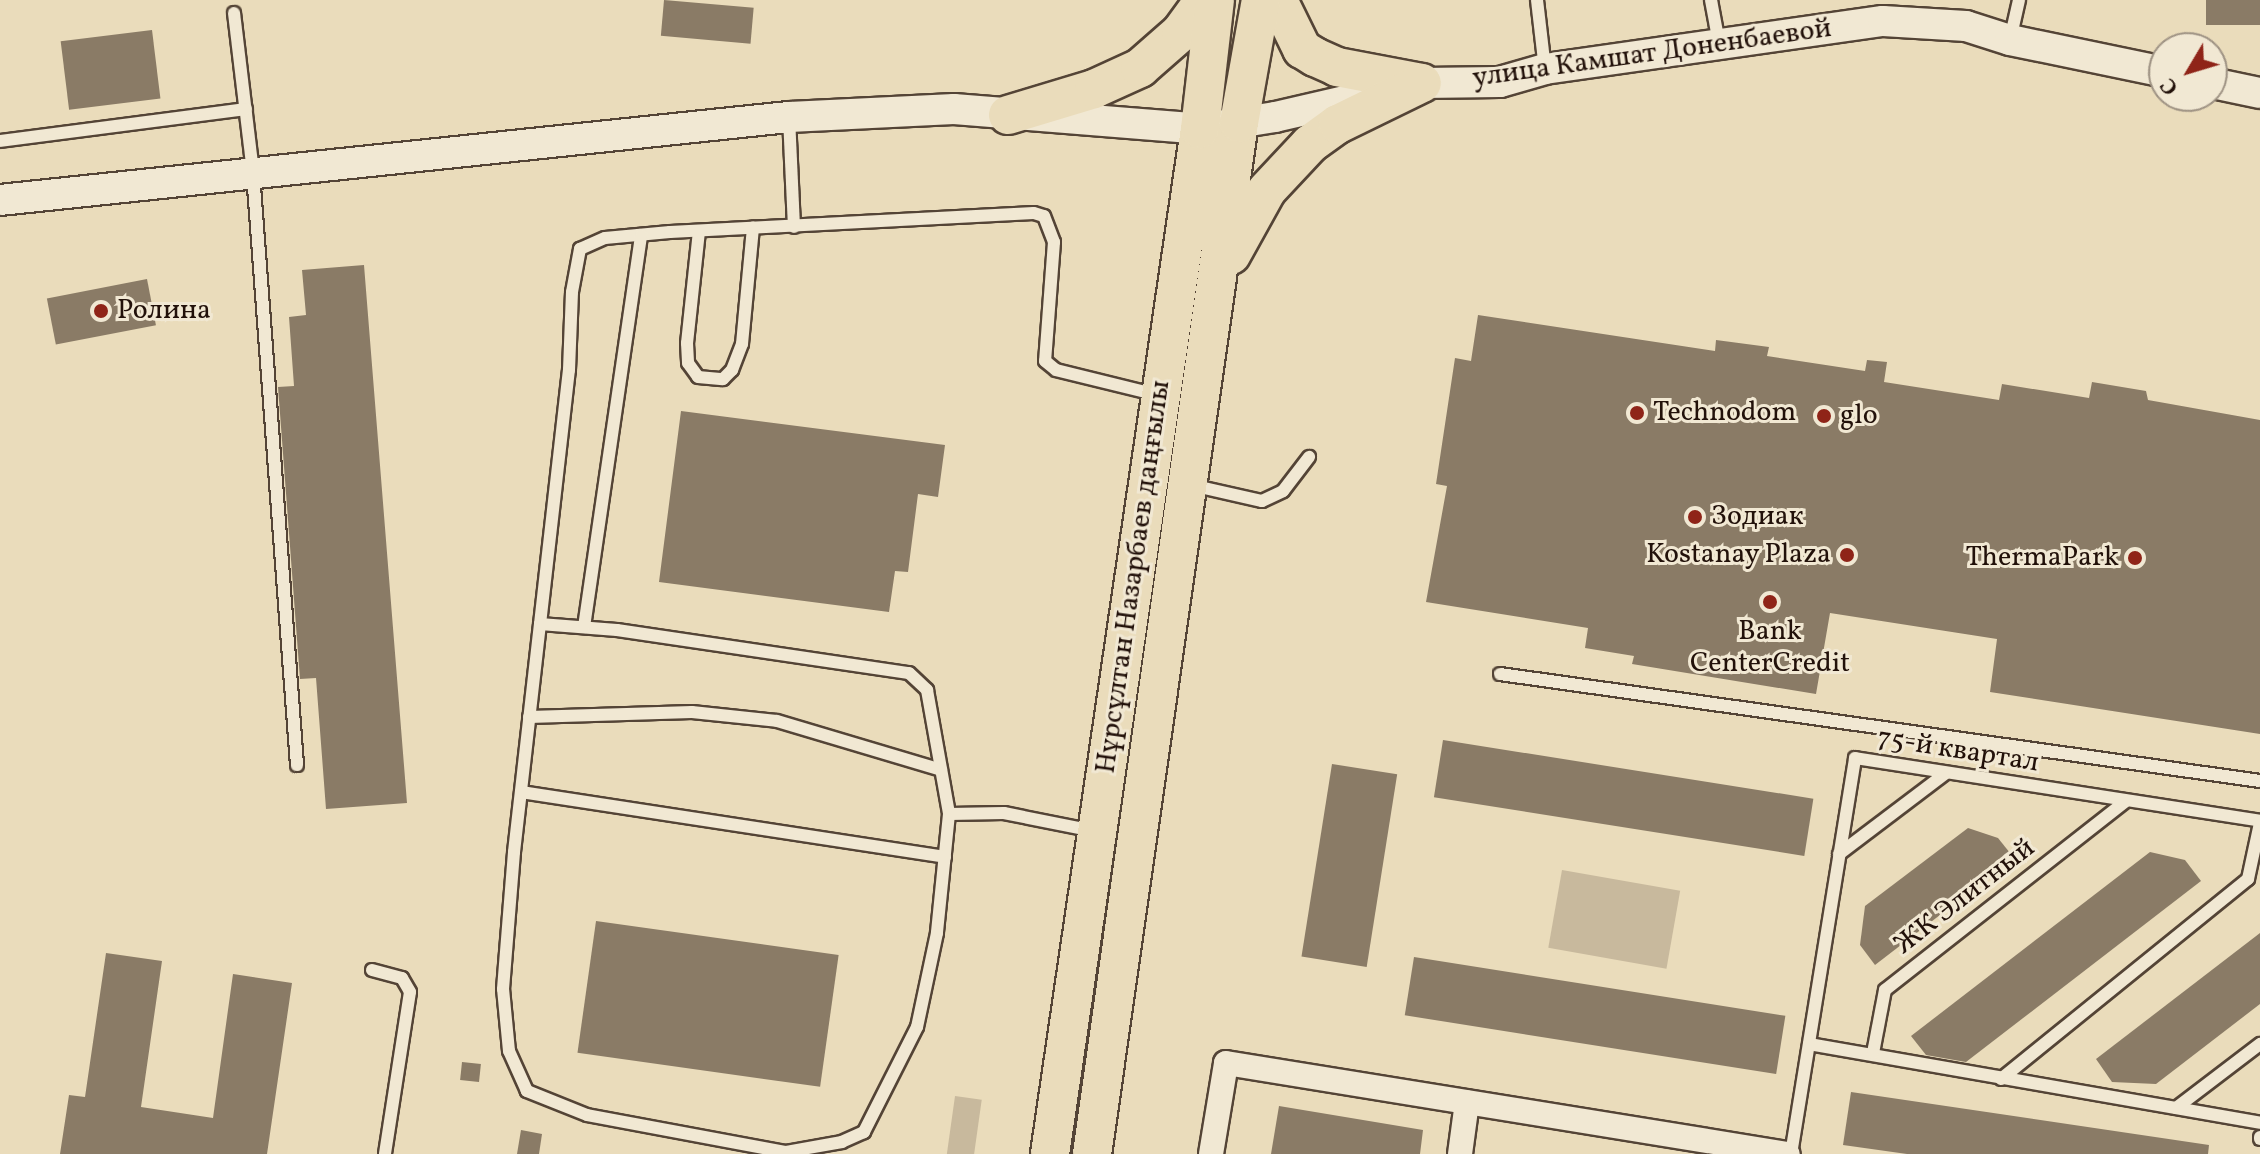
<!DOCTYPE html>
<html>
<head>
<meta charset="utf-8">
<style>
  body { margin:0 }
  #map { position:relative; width:2260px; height:1154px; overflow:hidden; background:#eadcbb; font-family:Vollkorn,serif }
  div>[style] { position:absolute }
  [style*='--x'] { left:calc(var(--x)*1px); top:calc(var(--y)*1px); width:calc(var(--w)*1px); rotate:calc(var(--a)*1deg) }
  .green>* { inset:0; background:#c8b99d; transform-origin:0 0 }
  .building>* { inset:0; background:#8a7b66; transform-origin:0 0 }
  .roads { filter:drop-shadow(2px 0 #544436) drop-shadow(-2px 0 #544436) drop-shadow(0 2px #544436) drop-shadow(0 -2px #544436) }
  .service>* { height:12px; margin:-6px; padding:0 6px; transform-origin:6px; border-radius:6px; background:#f1e8d3 }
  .minor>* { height:24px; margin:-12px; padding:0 12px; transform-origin:12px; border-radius:12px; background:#f1e8d3 }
  .tertiary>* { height:30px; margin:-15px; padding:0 15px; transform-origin:15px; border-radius:15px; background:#f1e8d3 }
  .primary>* { height:38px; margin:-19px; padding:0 19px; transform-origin:19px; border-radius:19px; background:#eadcbb }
  .dots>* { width:22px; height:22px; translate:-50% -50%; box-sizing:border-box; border:4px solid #f1e8d3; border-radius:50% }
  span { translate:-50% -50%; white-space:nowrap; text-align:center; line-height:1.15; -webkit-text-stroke:6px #f1e8d3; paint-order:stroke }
  .street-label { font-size:28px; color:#22110a }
  .poi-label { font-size:28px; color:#22110a }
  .left { translate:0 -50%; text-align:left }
  .right { translate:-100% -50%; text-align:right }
  .north { position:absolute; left:2148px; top:32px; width:80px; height:80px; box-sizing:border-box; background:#f1e8d3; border:2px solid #9e9283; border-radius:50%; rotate:232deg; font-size:22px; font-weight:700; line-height:32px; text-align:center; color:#22110a }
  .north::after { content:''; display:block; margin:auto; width:28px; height:36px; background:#8f2418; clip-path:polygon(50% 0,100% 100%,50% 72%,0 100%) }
</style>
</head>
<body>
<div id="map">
  <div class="green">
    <div style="left:1562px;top:870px;width:120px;height:79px;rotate:10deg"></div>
    <div style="left:955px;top:1096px;width:27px;height:59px;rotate:8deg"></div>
  </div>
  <div class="building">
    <div style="left:664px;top:0;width:90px;height:36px;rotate:5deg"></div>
    <div style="left:2206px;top:0;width:54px;height:25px"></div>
    <div style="left:152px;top:30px;width:69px;height:92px;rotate:83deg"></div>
    <div style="clip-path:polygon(364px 265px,407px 803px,326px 809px,316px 678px,300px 679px,278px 387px,294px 386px,289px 317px,306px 315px,302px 270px)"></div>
    <div style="left:147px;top:279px;width:47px;height:102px;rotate:79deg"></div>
    <div style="clip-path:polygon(1478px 315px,1715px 351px,1716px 340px,1769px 347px,1767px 356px,1865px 371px,1867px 360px,1887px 362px,1884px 382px,1999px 400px,2002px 384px,2089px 398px,2092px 382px,2146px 391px,2148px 400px,2260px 420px,2260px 734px,1990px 692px,1997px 639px,1830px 613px,1816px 694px,1632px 664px,1634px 656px,1585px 648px,1588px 628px,1426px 602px,1447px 486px,1436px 484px,1455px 358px,1471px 361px)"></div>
    <div style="clip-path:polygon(681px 411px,945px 445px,938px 497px,918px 494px,908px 572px,895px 571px,889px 612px,659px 582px)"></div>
    <div style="left:1443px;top:740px;width:375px;height:58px;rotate:9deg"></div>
    <div style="left:1332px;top:764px;width:66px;height:195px;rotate:9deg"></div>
    <div style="clip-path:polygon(1968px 828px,1998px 838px,2014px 858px,1875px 965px,1860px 945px,1865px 906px)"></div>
    <div style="clip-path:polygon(2150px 852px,2185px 860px,2201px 881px,1966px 1062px,1926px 1055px,1911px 1036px)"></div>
    <div style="left:596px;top:921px;width:245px;height:133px;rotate:8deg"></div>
    <div style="clip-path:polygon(2260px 933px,2260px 1004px,2156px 1084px,2112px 1082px,2096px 1059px)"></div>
    <div style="clip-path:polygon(106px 953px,162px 961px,141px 1107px,213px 1118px,233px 974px,292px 983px,267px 1154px,60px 1154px,69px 1095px,85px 1097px)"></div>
    <div style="left:1414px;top:957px;width:376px;height:59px;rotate:9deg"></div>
    <div style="left:462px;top:1062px;width:19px;height:18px;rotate:6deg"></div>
    <div style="clip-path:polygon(1851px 1092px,2209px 1145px,2208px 1154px,1907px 1154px,1843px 1145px)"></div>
    <div style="clip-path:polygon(1279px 1106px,1423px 1130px,1420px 1154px,1271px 1154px)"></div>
    <div style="clip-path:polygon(521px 1130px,542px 1134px,539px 1154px,517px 1154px)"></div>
  </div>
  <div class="roads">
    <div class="service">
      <div style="--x:1537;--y:0;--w:69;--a:83.4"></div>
      <div style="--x:1711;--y:0;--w:44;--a:79.5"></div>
      <div style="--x:234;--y:13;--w:161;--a:83.2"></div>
      <div style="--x:253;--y:173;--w:594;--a:85.75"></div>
      <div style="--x:2010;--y:40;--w:41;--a:-77.3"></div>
      <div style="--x:789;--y:117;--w:110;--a:87.4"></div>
      <div style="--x:0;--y:141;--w:248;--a:-7.4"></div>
      <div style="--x:699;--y:231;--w:113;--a:96.1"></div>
      <div style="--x:687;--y:343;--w:20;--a:87"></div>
      <div style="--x:688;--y:363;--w:17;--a:54"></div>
      <div style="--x:698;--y:377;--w:25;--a:5"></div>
      <div style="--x:723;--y:379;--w:13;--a:-45"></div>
      <div style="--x:732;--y:370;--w:28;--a:-69"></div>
      <div style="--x:742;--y:344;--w:117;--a:-84.6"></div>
      <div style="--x:1191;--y:485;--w:73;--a:12.7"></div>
      <div style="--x:1262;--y:501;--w:23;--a:-25"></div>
      <div style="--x:1283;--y:491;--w:43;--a:-52.6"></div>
      <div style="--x:540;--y:624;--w:77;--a:4.5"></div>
      <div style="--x:617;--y:630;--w:295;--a:8.4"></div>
      <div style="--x:909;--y:673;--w:25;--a:43"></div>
      <div style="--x:927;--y:690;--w:126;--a:79.9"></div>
      <div style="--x:949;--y:814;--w:120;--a:95.8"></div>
      <div style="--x:937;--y:933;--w:96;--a:102"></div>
      <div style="--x:917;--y:1027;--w:118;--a:116.8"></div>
      <div style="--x:864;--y:1132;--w:24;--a:156"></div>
      <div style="--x:842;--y:1142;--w:58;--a:170"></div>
      <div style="--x:785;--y:1152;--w:201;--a:-169.4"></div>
      <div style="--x:587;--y:1115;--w:65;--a:-158.2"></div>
      <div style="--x:527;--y:1091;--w:44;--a:-114.2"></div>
      <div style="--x:509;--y:1051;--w:62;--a:-95.5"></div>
      <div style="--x:503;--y:989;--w:137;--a:-85.4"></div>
      <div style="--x:514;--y:852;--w:229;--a:-83.5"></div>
      <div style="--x:540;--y:624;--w:256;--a:-83.5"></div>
      <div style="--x:569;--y:370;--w:78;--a:-87.8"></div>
      <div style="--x:572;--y:292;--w:44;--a:-79.5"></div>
      <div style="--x:580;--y:249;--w:27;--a:-24"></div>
      <div style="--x:605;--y:238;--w:65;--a:-5.3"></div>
      <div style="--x:670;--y:232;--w:364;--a:-3"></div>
      <div style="--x:1034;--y:213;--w:10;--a:17"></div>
      <div style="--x:1044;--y:216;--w:28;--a:69"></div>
      <div style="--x:1054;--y:242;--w:119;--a:94.3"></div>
      <div style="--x:1045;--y:361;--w:14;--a:39"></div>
      <div style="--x:1056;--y:370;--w:105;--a:13.8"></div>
      <div style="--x:584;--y:627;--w:396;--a:-81.7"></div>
      <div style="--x:1500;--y:674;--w:767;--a:8.01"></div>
      <div style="--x:529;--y:717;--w:163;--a:-1.8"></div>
      <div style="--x:692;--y:712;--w:85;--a:6"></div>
      <div style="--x:777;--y:721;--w:171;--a:16.6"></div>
      <div style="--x:521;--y:792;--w:429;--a:8.7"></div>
      <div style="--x:949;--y:814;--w:55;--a:-1"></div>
      <div style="--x:1004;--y:813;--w:91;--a:11.4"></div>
      <div style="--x:1839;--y:854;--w:134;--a:-37.1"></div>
      <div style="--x:372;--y:970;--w:31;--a:15"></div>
      <div style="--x:402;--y:978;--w:16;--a:60"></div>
      <div style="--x:410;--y:992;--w:164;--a:98.8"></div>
      <div style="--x:1809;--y:1044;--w:458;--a:9.9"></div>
      <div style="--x:1873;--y:1053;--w:64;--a:-79.2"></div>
      <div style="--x:1885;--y:990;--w:305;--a:-38.1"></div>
      <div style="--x:2001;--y:1079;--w:318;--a:-39"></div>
      <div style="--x:2248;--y:879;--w:57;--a:-77.9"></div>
      <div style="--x:2176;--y:1108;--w:106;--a:-37.3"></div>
      <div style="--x:2260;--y:1139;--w:2;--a:-90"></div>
      <div style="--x:1791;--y:1154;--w:401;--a:-80.8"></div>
      <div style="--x:1855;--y:758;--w:410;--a:8.8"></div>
    </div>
    <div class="minor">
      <div style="--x:1211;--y:1154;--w:92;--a:-80.6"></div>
      <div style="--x:1226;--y:1063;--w:569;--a:9.2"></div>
      <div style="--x:1460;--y:1154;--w:52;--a:-82.3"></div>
    </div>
    <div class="tertiary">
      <div style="--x:2212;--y:83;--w:49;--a:11.8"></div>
      <div style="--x:0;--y:200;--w:793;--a:-6.01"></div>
      <div style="--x:789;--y:117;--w:165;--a:-2.8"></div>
      <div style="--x:954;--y:109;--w:247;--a:4.6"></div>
      <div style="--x:1200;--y:129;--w:76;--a:-9.1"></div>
      <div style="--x:1275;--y:117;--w:151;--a:-13"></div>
      <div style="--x:1422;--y:83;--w:78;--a:-0.7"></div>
      <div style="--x:1500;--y:82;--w:47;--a:-16.1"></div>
      <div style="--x:1545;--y:69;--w:341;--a:-8.1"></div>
      <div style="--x:1883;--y:21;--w:83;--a:3.4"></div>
      <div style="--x:1966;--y:26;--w:46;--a:17.7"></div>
      <div style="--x:2010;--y:40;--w:157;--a:11.7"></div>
    </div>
    <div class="primary">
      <div style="--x:1278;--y:0;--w:55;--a:63.9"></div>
      <div style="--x:1302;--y:49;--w:15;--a:32"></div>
      <div style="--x:1315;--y:57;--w:24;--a:24"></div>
      <div style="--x:1337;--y:67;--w:86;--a:10.7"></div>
      <div style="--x:1008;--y:115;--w:90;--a:-16.8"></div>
      <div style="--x:1094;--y:89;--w:51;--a:-24.5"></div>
      <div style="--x:1140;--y:68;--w:55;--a:-41.3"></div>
      <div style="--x:1181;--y:32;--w:39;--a:-54"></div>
      <div style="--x:1231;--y:255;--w:74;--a:-61"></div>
      <div style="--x:1267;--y:190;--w:63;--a:-46.9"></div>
      <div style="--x:1310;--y:144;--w:34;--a:-36"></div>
      <div style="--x:1338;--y:124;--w:93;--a:-26"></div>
      <div style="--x:1050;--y:1154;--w:1036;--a:-81.67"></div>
      <div style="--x:1200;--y:129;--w:130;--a:-83.4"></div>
      <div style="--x:1092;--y:1154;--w:1041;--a:-81.89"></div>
      <div style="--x:1239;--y:123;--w:125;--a:-79.9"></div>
    </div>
  </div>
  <div class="dots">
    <div style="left:101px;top:311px;background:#8f2418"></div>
    <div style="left:1637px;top:413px;background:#8f2418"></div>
    <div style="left:1824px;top:416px;background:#8f2418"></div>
    <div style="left:1695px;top:517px;background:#8f2418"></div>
    <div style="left:1847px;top:555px;background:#8f2418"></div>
    <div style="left:2135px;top:558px;background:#8f2418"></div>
    <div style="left:1770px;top:602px;background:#8f2418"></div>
  </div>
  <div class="street-label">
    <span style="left:1652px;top:54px;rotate:-8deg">улица Камшат Доненбаевой</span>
    <span style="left:1134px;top:577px;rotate:-82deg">Нұрсұлтан Назарбаев даңғылы</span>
    <span style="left:1958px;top:751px;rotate:9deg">75-й квартал</span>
    <span style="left:1965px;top:897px;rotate:-38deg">ЖК Элитный</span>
  </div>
  <div class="poi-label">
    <span class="left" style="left:117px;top:311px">Ролина</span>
    <span class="left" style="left:1653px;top:413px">Technodom</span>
    <span class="left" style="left:1840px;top:416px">glo</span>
    <span class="left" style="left:1711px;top:517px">Зодиак</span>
    <span class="right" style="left:1831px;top:555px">Kostanay Plaza</span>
    <span class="right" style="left:2119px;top:558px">ThermaPark</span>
    <span style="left:1770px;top:648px">Bank<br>CenterCredit</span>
  </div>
  <div class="north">С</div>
</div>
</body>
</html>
